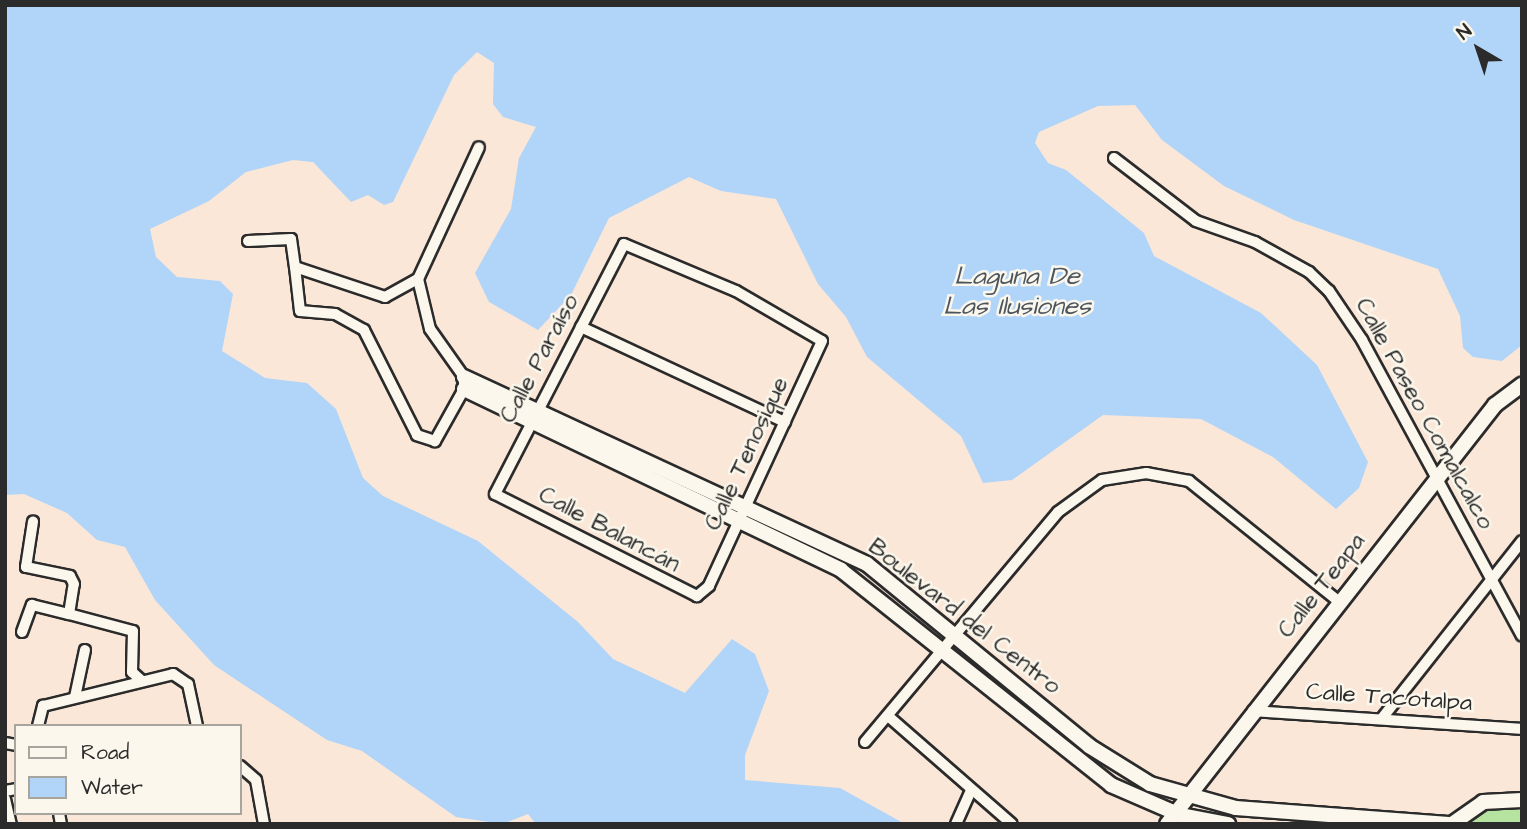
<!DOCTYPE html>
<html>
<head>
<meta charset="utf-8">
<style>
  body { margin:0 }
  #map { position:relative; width:1527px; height:829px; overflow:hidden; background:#fae7d8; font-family:"Architects Daughter",sans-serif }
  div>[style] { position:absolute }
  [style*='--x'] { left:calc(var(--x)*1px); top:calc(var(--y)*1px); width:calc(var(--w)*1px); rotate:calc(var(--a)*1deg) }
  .green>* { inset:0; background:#b7e3a1 }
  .water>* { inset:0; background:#b1d4f9 }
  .roads { filter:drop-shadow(2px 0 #2b2b2b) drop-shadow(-2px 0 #2b2b2b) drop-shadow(0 2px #2b2b2b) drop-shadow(0 -2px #2b2b2b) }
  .street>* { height:10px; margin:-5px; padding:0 5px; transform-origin:5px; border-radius:5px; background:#fbf7ec }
  .secondary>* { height:14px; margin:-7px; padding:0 7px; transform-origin:7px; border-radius:7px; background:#fbf7ec }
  span { translate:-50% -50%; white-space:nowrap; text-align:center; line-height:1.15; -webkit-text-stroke:5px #fbf7ec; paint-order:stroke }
  .street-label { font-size:24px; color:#2b2b2b }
  .water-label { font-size:26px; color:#4c555e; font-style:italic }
  .frame { position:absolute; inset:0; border:7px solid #2b2b2b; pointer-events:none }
  .legend { position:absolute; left:14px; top:724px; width:228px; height:91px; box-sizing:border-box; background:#fbf7ec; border:2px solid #a8a59f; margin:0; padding:9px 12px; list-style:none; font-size:21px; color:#2b2b2b }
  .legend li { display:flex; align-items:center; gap:14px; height:35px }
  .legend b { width:35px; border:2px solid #a8a59f }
  .north { position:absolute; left:1443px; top:14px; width:70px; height:70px; -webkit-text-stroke:5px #fbf7ec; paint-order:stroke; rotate:321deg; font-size:19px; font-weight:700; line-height:28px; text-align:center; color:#2b2b2b }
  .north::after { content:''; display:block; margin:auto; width:24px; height:32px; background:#2b2b2b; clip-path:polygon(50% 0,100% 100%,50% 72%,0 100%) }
</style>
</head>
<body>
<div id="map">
  <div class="green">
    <div style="clip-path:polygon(1522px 800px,1522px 824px,1452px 824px,1461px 815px)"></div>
  </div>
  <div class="water">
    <div style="clip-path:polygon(5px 5px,1522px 5px,1522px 345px,1502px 361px,1473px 357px,1463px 348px,1460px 316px,1438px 269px,1294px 220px,1224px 186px,1162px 140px,1135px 105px,1098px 106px,1039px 132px,1035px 143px,1048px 163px,1066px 170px,1144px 233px,1154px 256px,1261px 313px,1317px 365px,1368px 462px,1359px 488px,1336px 509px,1273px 457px,1201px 419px,1103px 415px,1012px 480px,983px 483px,961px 436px,867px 357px,846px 317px,818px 284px,776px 199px,721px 191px,689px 177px,609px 218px,571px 295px,538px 330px,489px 302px,475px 273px,511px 209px,519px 158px,536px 127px,503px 117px,493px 104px,494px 63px,477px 52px,454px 75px,393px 202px,384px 205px,368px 195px,351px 202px,313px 162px,293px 160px,246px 172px,209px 201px,150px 229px,156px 257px,177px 277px,220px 281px,233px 294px,222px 351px,265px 378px,307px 383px,336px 409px,363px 478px,383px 496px,478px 541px,578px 622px,613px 659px,685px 693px,732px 639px,755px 654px,769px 691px,745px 755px,745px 780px,840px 788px,905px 824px,536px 824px,528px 814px,502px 824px,456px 817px,362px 751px,327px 740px,214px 665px,155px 600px,125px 547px,97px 540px,67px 513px,24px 494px,5px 495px)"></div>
  </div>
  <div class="roads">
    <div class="street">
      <div style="--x:1114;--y:158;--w:103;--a:37.5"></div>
      <div style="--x:1196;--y:221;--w:63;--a:19.6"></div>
      <div style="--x:1255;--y:242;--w:62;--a:29.1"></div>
      <div style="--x:1309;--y:272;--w:28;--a:44"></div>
      <div style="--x:1329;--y:291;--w:59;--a:56"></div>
      <div style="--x:1362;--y:340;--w:336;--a:61.6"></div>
      <div style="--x:248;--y:241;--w:43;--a:-2.7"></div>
      <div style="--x:291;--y:239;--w:28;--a:82"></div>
      <div style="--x:624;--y:244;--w:121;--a:22.8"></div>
      <div style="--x:736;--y:291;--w:99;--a:30.2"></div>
      <div style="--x:822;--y:341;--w:270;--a:114.8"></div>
      <div style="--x:709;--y:586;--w:16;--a:140"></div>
      <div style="--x:697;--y:596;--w:226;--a:-153.2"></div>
      <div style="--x:495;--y:494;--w:281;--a:-62.7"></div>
      <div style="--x:295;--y:267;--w:95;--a:18.4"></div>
      <div style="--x:385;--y:297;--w:38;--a:-29"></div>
      <div style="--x:418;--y:279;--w:51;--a:76.5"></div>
      <div style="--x:430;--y:329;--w:59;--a:54.7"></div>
      <div style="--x:464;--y:377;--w:12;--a:90"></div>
      <div style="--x:464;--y:389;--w:60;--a:119.1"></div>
      <div style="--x:435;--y:441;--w:19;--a:-162"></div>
      <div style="--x:417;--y:435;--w:118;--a:-116.8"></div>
      <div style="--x:364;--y:330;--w:33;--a:-151"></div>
      <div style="--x:335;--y:314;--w:35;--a:-175"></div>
      <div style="--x:300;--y:311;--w:44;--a:-96.5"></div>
      <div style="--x:418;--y:279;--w:145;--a:-65.2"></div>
      <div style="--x:581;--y:327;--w:225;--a:25"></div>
      <div style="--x:69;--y:614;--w:66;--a:14.9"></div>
      <div style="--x:133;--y:631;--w:41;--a:91.4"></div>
      <div style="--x:132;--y:672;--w:13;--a:42"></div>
      <div style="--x:22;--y:632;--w:29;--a:-70"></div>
      <div style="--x:32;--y:605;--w:38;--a:14"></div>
      <div style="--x:69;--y:614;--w:30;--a:-81"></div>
      <div style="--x:74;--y:584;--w:9;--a:-117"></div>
      <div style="--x:70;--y:576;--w:45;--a:-168.4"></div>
      <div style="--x:26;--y:567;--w:46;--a:-81.2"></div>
      <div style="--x:75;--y:697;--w:48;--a:-78"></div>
      <div style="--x:1253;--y:711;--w:270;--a:3.8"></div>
      <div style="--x:888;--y:716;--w:164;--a:41.1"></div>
      <div style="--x:1383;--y:717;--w:224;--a:-51.7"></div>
      <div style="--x:38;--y:726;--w:21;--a:-76"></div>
      <div style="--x:43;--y:706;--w:134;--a:-13.8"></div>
      <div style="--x:173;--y:674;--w:18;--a:34"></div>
      <div style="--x:188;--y:684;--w:43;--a:77.9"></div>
      <div style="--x:865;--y:742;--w:300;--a:-50"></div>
      <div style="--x:1058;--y:512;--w:54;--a:-36"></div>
      <div style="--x:1102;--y:480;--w:45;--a:-9"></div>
      <div style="--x:1146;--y:473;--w:44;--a:10.5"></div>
      <div style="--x:1189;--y:481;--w:191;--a:38.8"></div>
      <div style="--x:5;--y:743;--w:11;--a:10"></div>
      <div style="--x:240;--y:766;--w:21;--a:41"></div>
      <div style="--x:256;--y:780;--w:45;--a:79.7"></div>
      <div style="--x:5;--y:791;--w:11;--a:-10"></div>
      <div style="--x:5;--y:799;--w:26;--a:77"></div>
      <div style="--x:59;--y:813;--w:11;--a:80"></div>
      <div style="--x:956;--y:824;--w:37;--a:-66"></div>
    </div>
    <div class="secondary">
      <div style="--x:464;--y:377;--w:444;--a:24.9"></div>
      <div style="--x:867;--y:564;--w:287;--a:39.3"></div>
      <div style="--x:1089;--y:746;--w:72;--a:31.9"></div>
      <div style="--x:1150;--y:784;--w:89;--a:15.6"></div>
      <div style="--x:1236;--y:808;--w:213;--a:4.3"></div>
      <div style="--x:464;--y:389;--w:418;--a:25.6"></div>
      <div style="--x:841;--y:570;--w:345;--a:38.5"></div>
      <div style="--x:1111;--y:785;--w:75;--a:23.5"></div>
      <div style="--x:1180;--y:815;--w:49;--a:10.6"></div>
      <div style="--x:1167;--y:824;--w:532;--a:-51.95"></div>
      <div style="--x:1495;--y:405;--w:34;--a:-37"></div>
      <div style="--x:1452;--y:824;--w:38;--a:-35"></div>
      <div style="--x:1483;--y:802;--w:39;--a:-3"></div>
    </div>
  </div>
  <div class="street-label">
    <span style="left:540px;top:359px;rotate:-62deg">Calle Paraíso</span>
    <span style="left:1424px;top:414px;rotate:61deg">Calle Paseo Comalcalco</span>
    <span style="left:747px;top:454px;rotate:-65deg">Calle Tenosique</span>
    <span style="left:609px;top:530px;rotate:28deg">Calle Balancán</span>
    <span style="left:1322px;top:586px;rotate:-52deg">Calle Teapa</span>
    <span style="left:964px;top:617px;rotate:38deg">Boulevard del Centro</span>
    <span style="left:1389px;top:698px;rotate:4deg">Calle Tacotalpa</span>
  </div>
  <div class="water-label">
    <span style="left:1017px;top:292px">Laguna De<br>Las Ilusiones</span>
  </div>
  <div class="frame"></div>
  <ul class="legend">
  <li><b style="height:9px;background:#fbf7ec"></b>Road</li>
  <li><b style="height:19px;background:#b1d4f9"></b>Water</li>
  </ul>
  <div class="north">N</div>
</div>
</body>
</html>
